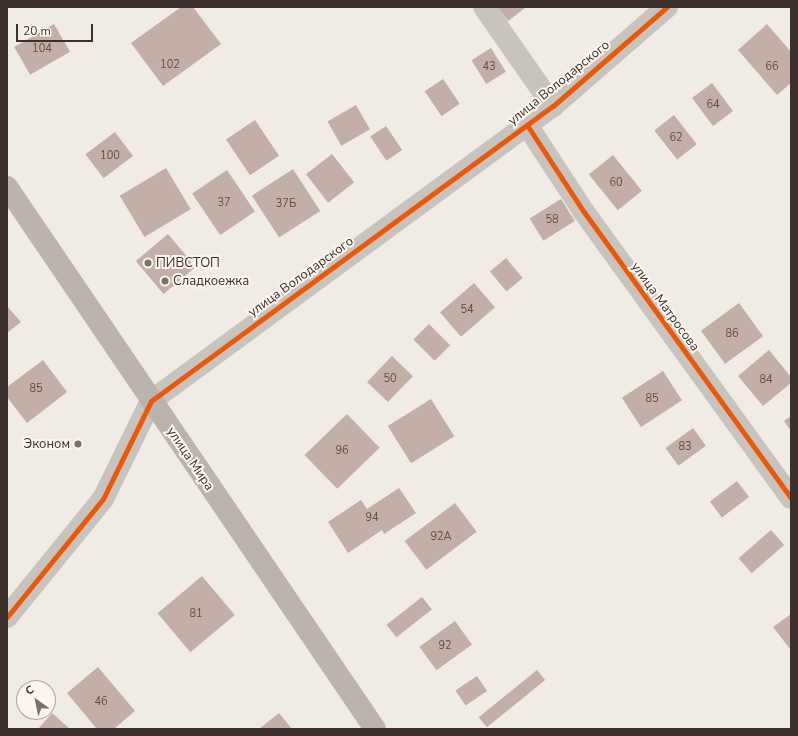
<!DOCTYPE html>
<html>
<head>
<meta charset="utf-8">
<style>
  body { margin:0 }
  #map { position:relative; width:798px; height:736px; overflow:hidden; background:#f0ebe5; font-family:"Nunito Sans",sans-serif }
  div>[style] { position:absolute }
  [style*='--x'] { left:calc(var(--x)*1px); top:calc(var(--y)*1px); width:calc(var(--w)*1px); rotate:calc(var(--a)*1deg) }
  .building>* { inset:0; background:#c3afa7; transform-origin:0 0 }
  .street>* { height:22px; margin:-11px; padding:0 11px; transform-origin:11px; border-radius:11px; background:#c9c3be }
  .secondary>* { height:22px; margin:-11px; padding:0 11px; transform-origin:11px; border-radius:11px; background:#bab3ae }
  .cycleway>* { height:5px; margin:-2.5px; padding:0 2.5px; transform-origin:2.5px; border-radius:2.5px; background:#e8590c }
  .dots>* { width:11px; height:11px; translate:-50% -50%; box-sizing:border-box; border:2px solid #fbf5ee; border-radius:50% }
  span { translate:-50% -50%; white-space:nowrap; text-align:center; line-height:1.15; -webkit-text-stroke:4px #fbf5ee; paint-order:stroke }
  .number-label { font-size:11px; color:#5d504a }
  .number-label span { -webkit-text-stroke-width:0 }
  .street-label { font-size:13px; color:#3b302b }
  .poi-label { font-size:13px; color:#3b302b }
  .left { translate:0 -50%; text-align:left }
  .right { translate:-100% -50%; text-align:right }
  .frame { position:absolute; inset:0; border:8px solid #3b302b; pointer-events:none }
  .north { position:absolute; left:16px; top:680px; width:40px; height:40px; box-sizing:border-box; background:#fbf5ee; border:1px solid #aea6a0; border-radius:50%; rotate:327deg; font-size:11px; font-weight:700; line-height:16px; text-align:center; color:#3b302b }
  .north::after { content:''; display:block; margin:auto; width:14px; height:18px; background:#7a716c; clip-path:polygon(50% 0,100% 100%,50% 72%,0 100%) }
  .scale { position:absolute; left:16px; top:24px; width:77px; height:18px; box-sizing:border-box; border:2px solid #3b302b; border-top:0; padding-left:5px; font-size:12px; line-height:14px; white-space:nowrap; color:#3b302b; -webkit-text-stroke:3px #fbf5ee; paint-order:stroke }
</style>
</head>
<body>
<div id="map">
  <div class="building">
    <div style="clip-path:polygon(181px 7px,193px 7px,221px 44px,163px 86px,131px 43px)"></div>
    <div style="clip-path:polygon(497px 7px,524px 7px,525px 8px,508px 21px)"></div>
    <div style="left:54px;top:24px;width:32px;height:46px;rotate:60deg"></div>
    <div style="clip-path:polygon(767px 24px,791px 52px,791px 83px,777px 95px,738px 50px)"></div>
    <div style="left:491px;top:48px;width:28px;height:23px;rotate:58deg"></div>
    <div style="left:443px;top:79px;width:30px;height:22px;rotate:56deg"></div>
    <div style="left:712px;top:83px;width:35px;height:25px;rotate:53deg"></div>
    <div style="left:356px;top:105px;width:28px;height:33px;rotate:60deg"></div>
    <div style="left:674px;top:115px;width:37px;height:25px;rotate:52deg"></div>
    <div style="left:255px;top:120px;width:43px;height:35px;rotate:56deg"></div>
    <div style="left:386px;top:126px;width:29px;height:19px;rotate:56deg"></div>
    <div style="left:115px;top:132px;width:30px;height:37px;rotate:53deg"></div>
    <div style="left:332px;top:154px;width:36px;height:33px;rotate:52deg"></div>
    <div style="left:613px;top:155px;width:46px;height:31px;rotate:51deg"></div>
    <div style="left:166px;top:168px;width:48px;height:54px;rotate:59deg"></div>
    <div style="left:293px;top:169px;width:50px;height:49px;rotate:57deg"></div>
    <div style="left:227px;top:170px;width:50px;height:42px;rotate:56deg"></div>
    <div style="left:561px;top:199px;width:26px;height:37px;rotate:58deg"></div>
    <div style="left:168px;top:234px;width:43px;height:42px;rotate:50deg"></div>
    <div style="left:506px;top:258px;width:26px;height:21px;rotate:50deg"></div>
    <div style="left:474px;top:283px;width:32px;height:45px;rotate:49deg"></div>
    <div style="left:739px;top:303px;width:41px;height:47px;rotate:54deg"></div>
    <div style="clip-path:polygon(7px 306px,21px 322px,7px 333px)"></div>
    <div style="left:429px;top:324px;width:30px;height:22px;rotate:45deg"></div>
    <div style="clip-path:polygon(769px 350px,791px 377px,791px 383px,763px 406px,738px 376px)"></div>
    <div style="left:392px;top:356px;width:29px;height:36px;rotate:44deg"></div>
    <div style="clip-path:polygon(43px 360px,67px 392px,27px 423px,7px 397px,7px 387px)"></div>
    <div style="left:663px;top:371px;width:35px;height:49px;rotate:57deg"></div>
    <div style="left:431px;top:399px;width:44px;height:51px;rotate:58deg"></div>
    <div style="left:347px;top:414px;width:47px;height:59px;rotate:46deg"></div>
    <div style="clip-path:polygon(791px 416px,791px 431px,784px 421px)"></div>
    <div style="left:693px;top:428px;width:22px;height:34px;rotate:54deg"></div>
    <div style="left:737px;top:481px;width:20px;height:34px;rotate:53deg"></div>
    <div style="clip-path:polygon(399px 488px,416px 513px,384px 534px,382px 530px,348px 553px,328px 522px,361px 500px,367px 509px)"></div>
    <div style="left:455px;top:503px;width:36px;height:63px;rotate:53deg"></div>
    <div style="left:771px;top:530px;width:20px;height:43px;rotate:49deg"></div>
    <div style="left:202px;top:576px;width:51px;height:58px;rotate:50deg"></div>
    <div style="left:422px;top:597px;width:16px;height:45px;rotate:52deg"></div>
    <div style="clip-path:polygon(791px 614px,791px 649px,790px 649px,773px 627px)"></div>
    <div style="left:455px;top:621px;width:29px;height:44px;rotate:54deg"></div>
    <div style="clip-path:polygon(98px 667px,135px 711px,114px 729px,97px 729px,67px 693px)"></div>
    <div style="left:537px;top:670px;width:13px;height:75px;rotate:51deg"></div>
    <div style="left:477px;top:676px;width:18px;height:26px;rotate:56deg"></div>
    <div style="clip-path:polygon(52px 713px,70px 729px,38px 729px)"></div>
    <div style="clip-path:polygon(279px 713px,292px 729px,259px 729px)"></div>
  </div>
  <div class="street">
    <div style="--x:484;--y:7;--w:121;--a:55.1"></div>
    <div style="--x:527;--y:125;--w:104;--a:56.8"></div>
    <div style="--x:584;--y:212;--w:353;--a:54.1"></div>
    <div style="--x:7;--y:617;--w:152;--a:-50.9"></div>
    <div style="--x:103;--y:499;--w:109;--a:-63.9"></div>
    <div style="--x:151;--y:401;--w:499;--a:-36.3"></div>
    <div style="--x:553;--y:106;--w:151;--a:-41"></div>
  </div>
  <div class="secondary">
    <div style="--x:7;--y:187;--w:655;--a:55.82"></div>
  </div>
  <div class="cycleway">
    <div style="--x:527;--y:125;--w:104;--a:56.8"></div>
    <div style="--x:584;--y:212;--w:353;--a:54.1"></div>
    <div style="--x:7;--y:617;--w:152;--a:-50.9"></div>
    <div style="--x:103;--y:499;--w:109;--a:-63.9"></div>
    <div style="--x:151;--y:401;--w:499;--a:-36.3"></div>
    <div style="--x:553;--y:106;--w:151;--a:-41"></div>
  </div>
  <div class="dots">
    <div style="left:148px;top:263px;background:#7a716c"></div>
    <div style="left:165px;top:281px;background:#7a716c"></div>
    <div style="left:78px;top:444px;background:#7a716c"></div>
  </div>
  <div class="number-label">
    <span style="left:42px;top:49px">104</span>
    <span style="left:170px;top:65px">102</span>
    <span style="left:489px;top:67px">43</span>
    <span style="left:772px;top:67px">66</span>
    <span style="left:713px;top:105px">64</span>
    <span style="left:676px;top:138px">62</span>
    <span style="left:110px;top:156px">100</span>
    <span style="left:616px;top:183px">60</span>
    <span style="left:224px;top:203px">37</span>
    <span style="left:286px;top:204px">37Б</span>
    <span style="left:552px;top:220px">58</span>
    <span style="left:467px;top:310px">54</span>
    <span style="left:732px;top:334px">86</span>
    <span style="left:390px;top:379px">50</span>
    <span style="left:766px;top:380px">84</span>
    <span style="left:36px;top:389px">85</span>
    <span style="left:652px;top:399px">85</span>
    <span style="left:685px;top:447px">83</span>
    <span style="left:342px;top:451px">96</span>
    <span style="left:372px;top:518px">94</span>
    <span style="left:441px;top:537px">92А</span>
    <span style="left:196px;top:614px">81</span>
    <span style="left:445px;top:646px">92</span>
    <span style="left:101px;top:702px">46</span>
  </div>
  <div class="street-label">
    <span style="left:559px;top:83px;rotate:-39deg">улица Володарского</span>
    <span style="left:301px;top:277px;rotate:-36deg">улица Володарского</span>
    <span style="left:665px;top:307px;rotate:54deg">улица Матросова</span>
    <span style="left:190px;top:459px;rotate:56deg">улица Мира</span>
  </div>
  <div class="poi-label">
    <span class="left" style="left:156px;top:263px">ПИВСТОП</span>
    <span class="left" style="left:173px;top:281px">Сладкоежка</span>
    <span class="right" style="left:70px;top:444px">Эконом</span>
  </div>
  <div class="frame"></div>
  <div class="north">С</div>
  <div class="scale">20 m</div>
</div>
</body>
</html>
